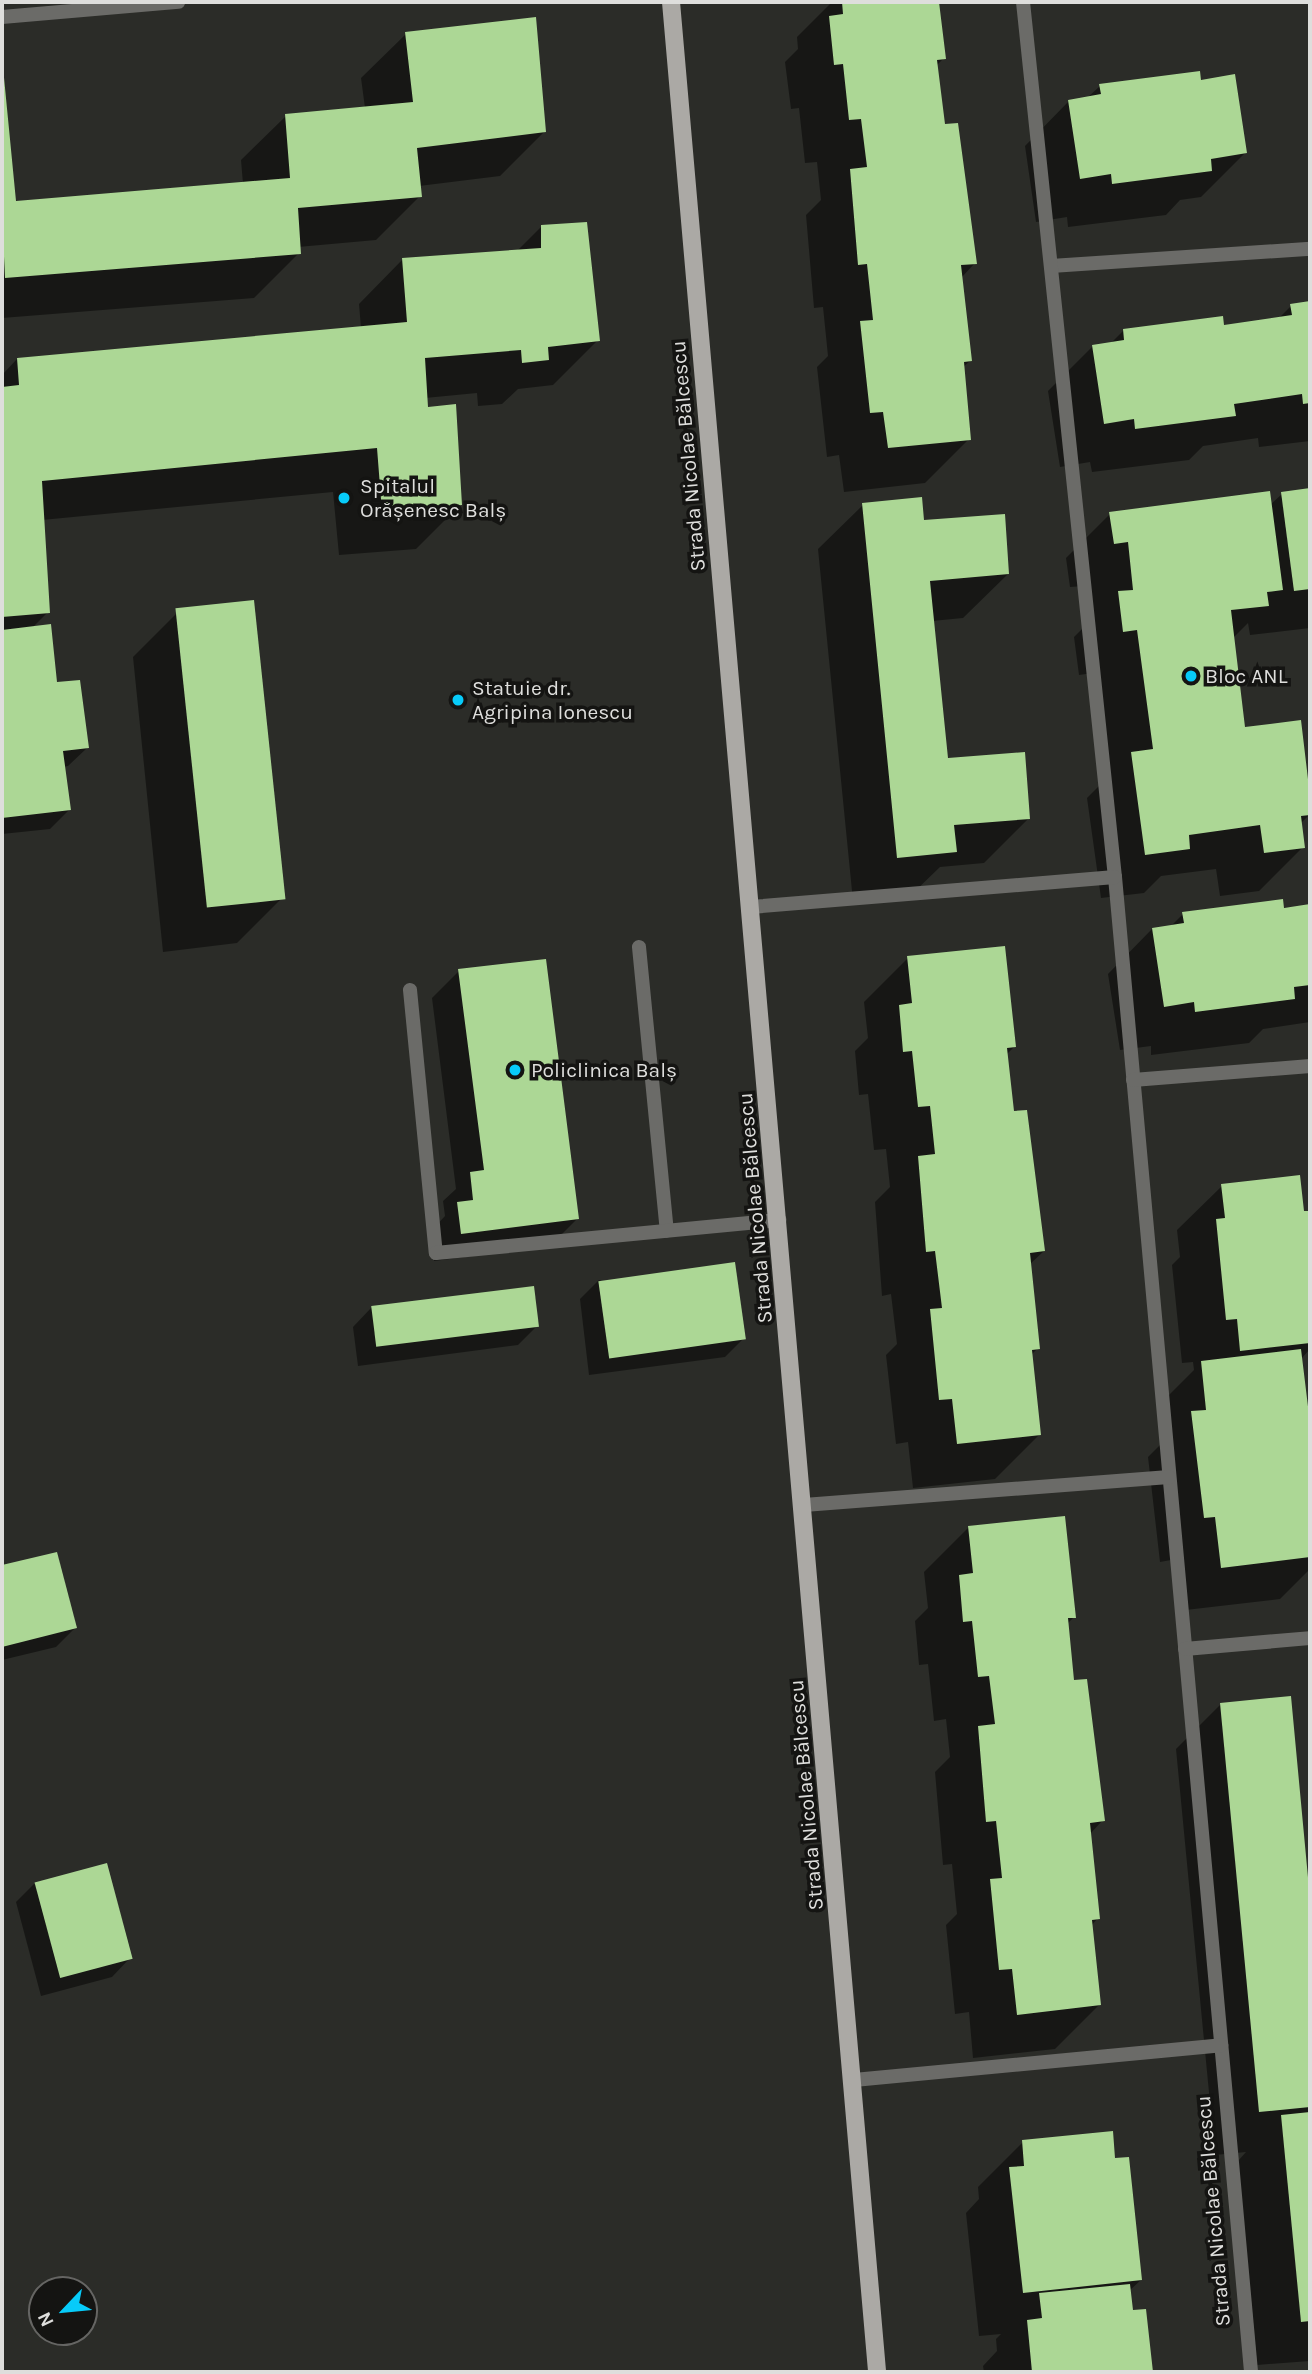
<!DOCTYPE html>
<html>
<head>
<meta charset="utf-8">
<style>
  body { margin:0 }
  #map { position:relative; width:1312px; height:2374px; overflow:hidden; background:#2b2c28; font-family:Karla,sans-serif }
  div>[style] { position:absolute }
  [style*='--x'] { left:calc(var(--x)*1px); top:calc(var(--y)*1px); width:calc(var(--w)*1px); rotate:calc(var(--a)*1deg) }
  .shadow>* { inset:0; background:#0007 }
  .building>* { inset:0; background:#acd795; transform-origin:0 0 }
  .lane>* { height:14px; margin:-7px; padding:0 7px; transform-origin:7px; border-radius:7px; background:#6b6b68 }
  .street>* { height:14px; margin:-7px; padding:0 7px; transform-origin:7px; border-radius:7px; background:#6b6b68 }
  .primary>* { height:18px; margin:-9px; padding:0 9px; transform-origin:9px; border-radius:9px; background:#aba9a5 }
  .dots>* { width:19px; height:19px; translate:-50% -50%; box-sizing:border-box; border:4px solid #141412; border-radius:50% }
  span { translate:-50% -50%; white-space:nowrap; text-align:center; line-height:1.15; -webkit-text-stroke:7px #141412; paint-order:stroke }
  .street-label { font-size:21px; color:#dededc }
  .poi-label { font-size:21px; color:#dededc }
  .left { translate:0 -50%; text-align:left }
  .frame { position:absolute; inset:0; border:4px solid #dededc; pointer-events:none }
  .north { position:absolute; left:28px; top:2276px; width:70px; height:70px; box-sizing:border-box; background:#141412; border:2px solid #656563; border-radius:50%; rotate:244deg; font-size:19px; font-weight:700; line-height:28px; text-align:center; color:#dededc }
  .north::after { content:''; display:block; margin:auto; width:24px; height:32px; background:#07cbf9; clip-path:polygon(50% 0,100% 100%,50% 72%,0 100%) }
</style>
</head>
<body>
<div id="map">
  <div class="shadow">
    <div style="clip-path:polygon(832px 2px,938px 2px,944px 58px,936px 66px,943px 126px,975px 263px,961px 278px,970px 361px,962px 368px,969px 439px,925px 483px,844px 492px,839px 455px,827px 457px,817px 367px,828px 356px,823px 307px,814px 308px,806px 215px,821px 200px,817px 162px,805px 163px,799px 108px,791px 109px,785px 62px,798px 49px,797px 37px)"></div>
    <div style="clip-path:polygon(406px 34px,545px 131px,500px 176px,419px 186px,420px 196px,376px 240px,298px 247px,299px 253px,254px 298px,2px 318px,2px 61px,15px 202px,243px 184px,241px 160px,286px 116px,365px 108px,361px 78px)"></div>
    <div style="clip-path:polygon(1199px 82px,1245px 153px,1201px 197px,1180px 200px,1166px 215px,1068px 227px,1067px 217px,1036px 222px,1025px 146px,1069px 101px,1087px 98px,1100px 86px)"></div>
    <div style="clip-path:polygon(542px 226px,598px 340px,553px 385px,518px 389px,502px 404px,478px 406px,477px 393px,425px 398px,426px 409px,460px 505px,416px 549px,339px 555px,333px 492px,42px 520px,48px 612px,32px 628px,87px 748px,68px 766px,63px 767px,69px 810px,50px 829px,2px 834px,2px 375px,17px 359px,361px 328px,359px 304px,403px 259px,517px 251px)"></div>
    <div style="clip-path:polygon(1310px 303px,1310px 441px,1259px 447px,1258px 438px,1203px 446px,1189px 460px,1092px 472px,1090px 462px,1060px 467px,1048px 391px,1093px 346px,1110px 344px,1123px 331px,1223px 327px,1278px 319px,1291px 306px)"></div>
    <div style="clip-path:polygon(1310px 490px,1310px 628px,1250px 635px,1248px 623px,1232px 639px,1244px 729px,1299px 722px,1310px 810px,1310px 814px,1300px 824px,1303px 847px,1259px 891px,1220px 896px,1216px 869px,1161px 876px,1144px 893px,1101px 898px,1087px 798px,1107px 778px,1093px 673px,1079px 675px,1074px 637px,1088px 623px,1084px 586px,1070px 587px,1066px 558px,1110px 514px,1270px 505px,1282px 494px)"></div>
    <div style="clip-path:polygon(863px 505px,923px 522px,1008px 574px,963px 618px,932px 621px,946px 760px,1028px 819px,984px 863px,940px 867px,911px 895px,853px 901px,818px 549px)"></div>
    <div style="clip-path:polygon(177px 613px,281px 899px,237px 943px,163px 952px,133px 657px)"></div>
    <div style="clip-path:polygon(1310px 906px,1310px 1022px,1263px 1029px,1249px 1043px,1151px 1055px,1151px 1046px,1120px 1050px,1108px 974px,1152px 929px,1170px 927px,1183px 914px)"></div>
    <div style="clip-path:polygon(908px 958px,1014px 1047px,1006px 1055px,1012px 1113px,1044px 1251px,1029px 1265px,1038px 1348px,1031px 1355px,1039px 1435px,995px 1479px,913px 1488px,908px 1442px,896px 1444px,886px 1355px,897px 1344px,891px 1294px,882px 1296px,875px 1202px,890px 1187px,886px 1149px,874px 1150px,868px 1094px,859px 1095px,855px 1051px,868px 1038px,864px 1002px)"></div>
    <div style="clip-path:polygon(459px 971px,577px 1219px,550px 1246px,434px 1261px,431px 1231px,445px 1216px,443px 1201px,456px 1189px,432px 998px)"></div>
    <div style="clip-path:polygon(1222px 1186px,1302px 1213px,1310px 1212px,1310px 1349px,1301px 1359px,1310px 1437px,1310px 1569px,1280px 1599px,1177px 1611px,1171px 1560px,1160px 1562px,1148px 1457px,1161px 1444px,1157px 1407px,1194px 1370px,1193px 1362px,1182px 1363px,1172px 1265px,1180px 1257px,1177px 1230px)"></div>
    <div style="clip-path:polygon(599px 1280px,744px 1338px,725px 1357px,589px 1375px,580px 1299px)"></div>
    <div style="clip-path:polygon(371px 1308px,537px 1326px,518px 1345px,358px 1366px,353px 1327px)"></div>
    <div style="clip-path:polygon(969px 1527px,1074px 1617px,1067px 1624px,1073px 1682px,1103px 1820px,1089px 1835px,1098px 1918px,1091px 1926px,1099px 2005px,1055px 2049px,973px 2058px,969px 2012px,955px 2014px,946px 1925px,957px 1914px,952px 1864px,943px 1865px,935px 1772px,950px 1757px,946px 1719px,934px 1721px,928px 1664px,919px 1665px,915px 1621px,928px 1608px,924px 1572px)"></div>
    <div style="clip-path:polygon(56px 1554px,75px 1628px,56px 1647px,2px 1660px,2px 1567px)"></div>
    <div style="clip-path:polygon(1289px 1698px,1310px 1918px,1310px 2361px,1257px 2365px,1238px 2161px,1246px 2152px,1215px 2155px,1176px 1749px,1221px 1704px)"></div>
    <div style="clip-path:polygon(34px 1884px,130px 1958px,112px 1977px,41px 1996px,16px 1902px)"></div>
    <div style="clip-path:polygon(1023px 2142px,1113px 2160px,1141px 2280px,1129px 2291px,1132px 2312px,1145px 2311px,1152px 2372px,984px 2372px,983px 2366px,997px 2351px,996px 2339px,1001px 2334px,979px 2336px,966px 2213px,979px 2199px,978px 2187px)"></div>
  </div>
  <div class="building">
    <div style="clip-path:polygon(842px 2px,939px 2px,946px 59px,937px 60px,945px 124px,958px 123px,977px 264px,961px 265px,972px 361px,964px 362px,971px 440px,888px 448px,883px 412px,870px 413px,860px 321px,873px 320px,867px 264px,858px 265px,850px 169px,867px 167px,861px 119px,849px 120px,843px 64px,834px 65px,829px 16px,843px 14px)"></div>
    <div style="clip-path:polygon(536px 17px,546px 132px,417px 148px,422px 197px,298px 208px,301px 254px,5px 278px,2px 214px,2px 57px,16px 201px,290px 178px,285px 114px,413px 102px,405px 32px)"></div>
    <div style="clip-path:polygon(1200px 71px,1201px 80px,1235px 74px,1247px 153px,1211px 159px,1212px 171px,1112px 184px,1111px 174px,1080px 179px,1068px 100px,1101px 94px,1099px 84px)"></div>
    <div style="clip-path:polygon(587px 222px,600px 341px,548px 347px,549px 360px,522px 363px,521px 350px,425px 358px,428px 407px,456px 404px,462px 505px,382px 512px,377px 448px,42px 481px,50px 613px,2px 617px,2px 387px,19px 385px,17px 358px,407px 322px,402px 258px,541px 248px,541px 225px)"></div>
    <div style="clip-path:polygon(1310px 301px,1310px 403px,1303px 404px,1302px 394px,1234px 404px,1236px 416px,1135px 429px,1134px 419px,1104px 424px,1092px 345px,1124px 340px,1123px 329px,1223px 316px,1224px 325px,1292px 315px,1290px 304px)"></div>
    <div style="clip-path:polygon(1310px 488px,1310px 589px,1294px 591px,1281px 492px)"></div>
    <div style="clip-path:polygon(1270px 491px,1283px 590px,1267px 592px,1269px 606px,1231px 610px,1245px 727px,1301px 720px,1310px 796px,1310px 815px,1301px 816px,1305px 848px,1264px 853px,1260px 825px,1189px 835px,1190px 849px,1145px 855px,1131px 752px,1153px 749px,1137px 630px,1123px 632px,1118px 591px,1133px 590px,1128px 542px,1114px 544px,1109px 512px)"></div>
    <div style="clip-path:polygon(922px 497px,924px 520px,1005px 514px,1009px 574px,930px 581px,948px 758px,1025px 752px,1030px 819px,954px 825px,957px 852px,897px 858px,862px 503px)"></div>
    <div style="left:254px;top:600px;width:301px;height:79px;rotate:84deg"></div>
    <div style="clip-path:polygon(51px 624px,57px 682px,80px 680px,89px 748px,63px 751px,71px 810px,2px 818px,2px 630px)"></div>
    <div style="clip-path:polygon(1283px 899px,1284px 908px,1310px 904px,1310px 985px,1294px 987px,1295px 999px,1195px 1012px,1194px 1002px,1164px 1007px,1152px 928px,1184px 923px,1182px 912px)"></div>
    <div style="clip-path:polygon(1005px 946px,1016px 1047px,1007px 1048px,1014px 1111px,1027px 1110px,1045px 1251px,1030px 1253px,1040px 1349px,1032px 1350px,1041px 1435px,957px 1444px,952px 1399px,939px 1400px,930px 1309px,942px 1308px,935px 1251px,926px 1252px,918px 1156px,935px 1154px,930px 1106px,918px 1107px,912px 1051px,903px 1052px,899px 1005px,912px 1003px,907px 956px)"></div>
    <div style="clip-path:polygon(546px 959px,579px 1219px,461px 1234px,457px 1202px,473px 1200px,470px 1172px,484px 1170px,458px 969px)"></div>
    <div style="clip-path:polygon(1300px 1175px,1304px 1211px,1310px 1211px,1310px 1343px,1240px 1351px,1237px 1319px,1226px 1320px,1216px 1219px,1225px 1218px,1221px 1184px)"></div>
    <div style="left:735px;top:1262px;width:78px;height:138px;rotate:82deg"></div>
    <div style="left:534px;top:1286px;width:41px;height:164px;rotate:83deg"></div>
    <div style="clip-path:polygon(1301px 1349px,1310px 1423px,1310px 1557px,1221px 1568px,1215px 1517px,1204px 1518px,1191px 1411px,1206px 1410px,1201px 1361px)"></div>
    <div style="clip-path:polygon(1065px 1516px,1076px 1618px,1068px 1618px,1074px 1680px,1087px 1679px,1105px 1821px,1090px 1823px,1100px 1919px,1092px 1920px,1101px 2005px,1017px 2015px,1012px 1969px,999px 1970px,990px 1879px,1002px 1878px,996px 1821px,986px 1822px,978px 1726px,995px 1724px,989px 1676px,978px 1677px,972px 1621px,963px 1622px,959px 1575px,973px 1573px,968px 1526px)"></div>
    <div style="clip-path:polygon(57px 1552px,77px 1628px,2px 1647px,2px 1565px)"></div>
    <div style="clip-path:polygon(1291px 1696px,1310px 1899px,1310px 2107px,1259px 2112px,1220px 1703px)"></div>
    <div style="left:107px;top:1863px;width:99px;height:75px;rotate:75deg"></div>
    <div style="clip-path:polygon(1310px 2112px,1310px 2321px,1301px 2322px,1281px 2115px)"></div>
    <div style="clip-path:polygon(1113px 2131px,1115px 2158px,1129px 2157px,1142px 2280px,1023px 2293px,1009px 2167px,1024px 2166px,1022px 2140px)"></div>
    <div style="clip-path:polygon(1130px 2284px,1133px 2310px,1146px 2309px,1153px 2372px,1032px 2372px,1027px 2320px,1042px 2318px,1039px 2293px)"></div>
  </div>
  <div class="lane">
    <div style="--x:1051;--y:266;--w:260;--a:-3.8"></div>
    <div style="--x:639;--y:947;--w:285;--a:84.4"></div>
    <div style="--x:410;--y:990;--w:264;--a:84.4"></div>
    <div style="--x:436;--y:1253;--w:345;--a:-5.5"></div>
  </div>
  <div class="street">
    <div style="--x:1023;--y:2;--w:880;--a:84"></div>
    <div style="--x:1115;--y:877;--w:1501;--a:84.8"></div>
    <div style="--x:2;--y:17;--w:177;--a:-4.9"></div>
    <div style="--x:751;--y:907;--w:365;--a:-4.7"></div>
    <div style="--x:1133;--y:1080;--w:178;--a:-4.5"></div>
    <div style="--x:804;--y:1505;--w:366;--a:-4.4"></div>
    <div style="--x:1185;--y:1649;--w:125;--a:-5"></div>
    <div style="--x:854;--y:2080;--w:369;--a:-5.4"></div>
  </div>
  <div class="primary">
    <div style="--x:671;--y:2;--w:2379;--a:85.03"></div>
  </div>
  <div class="dots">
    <div style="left:344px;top:498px;background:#07cbf9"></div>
    <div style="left:1191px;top:676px;background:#07cbf9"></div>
    <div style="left:458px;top:700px;background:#07cbf9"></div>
    <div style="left:515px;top:1070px;background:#07cbf9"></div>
  </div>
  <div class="street-label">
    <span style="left:688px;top:456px;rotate:-95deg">Strada Nicolae Bălcescu</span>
    <span style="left:755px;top:1208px;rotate:-95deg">Strada Nicolae Bălcescu</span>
    <span style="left:806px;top:1795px;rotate:-95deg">Strada Nicolae Bălcescu</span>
    <span style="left:1213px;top:2211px;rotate:-95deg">Strada Nicolae Bălcescu</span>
  </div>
  <div class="poi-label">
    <span class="left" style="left:360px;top:498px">Spitalul<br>Orășenesc Balș</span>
    <span class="left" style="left:1205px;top:676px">Bloc ANL</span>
    <span class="left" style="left:472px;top:700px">Statuie dr.<br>Agripina Ionescu</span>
    <span class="left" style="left:531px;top:1070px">Policlinica Balș</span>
  </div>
  <div class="frame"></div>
  <div class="north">N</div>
</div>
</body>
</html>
